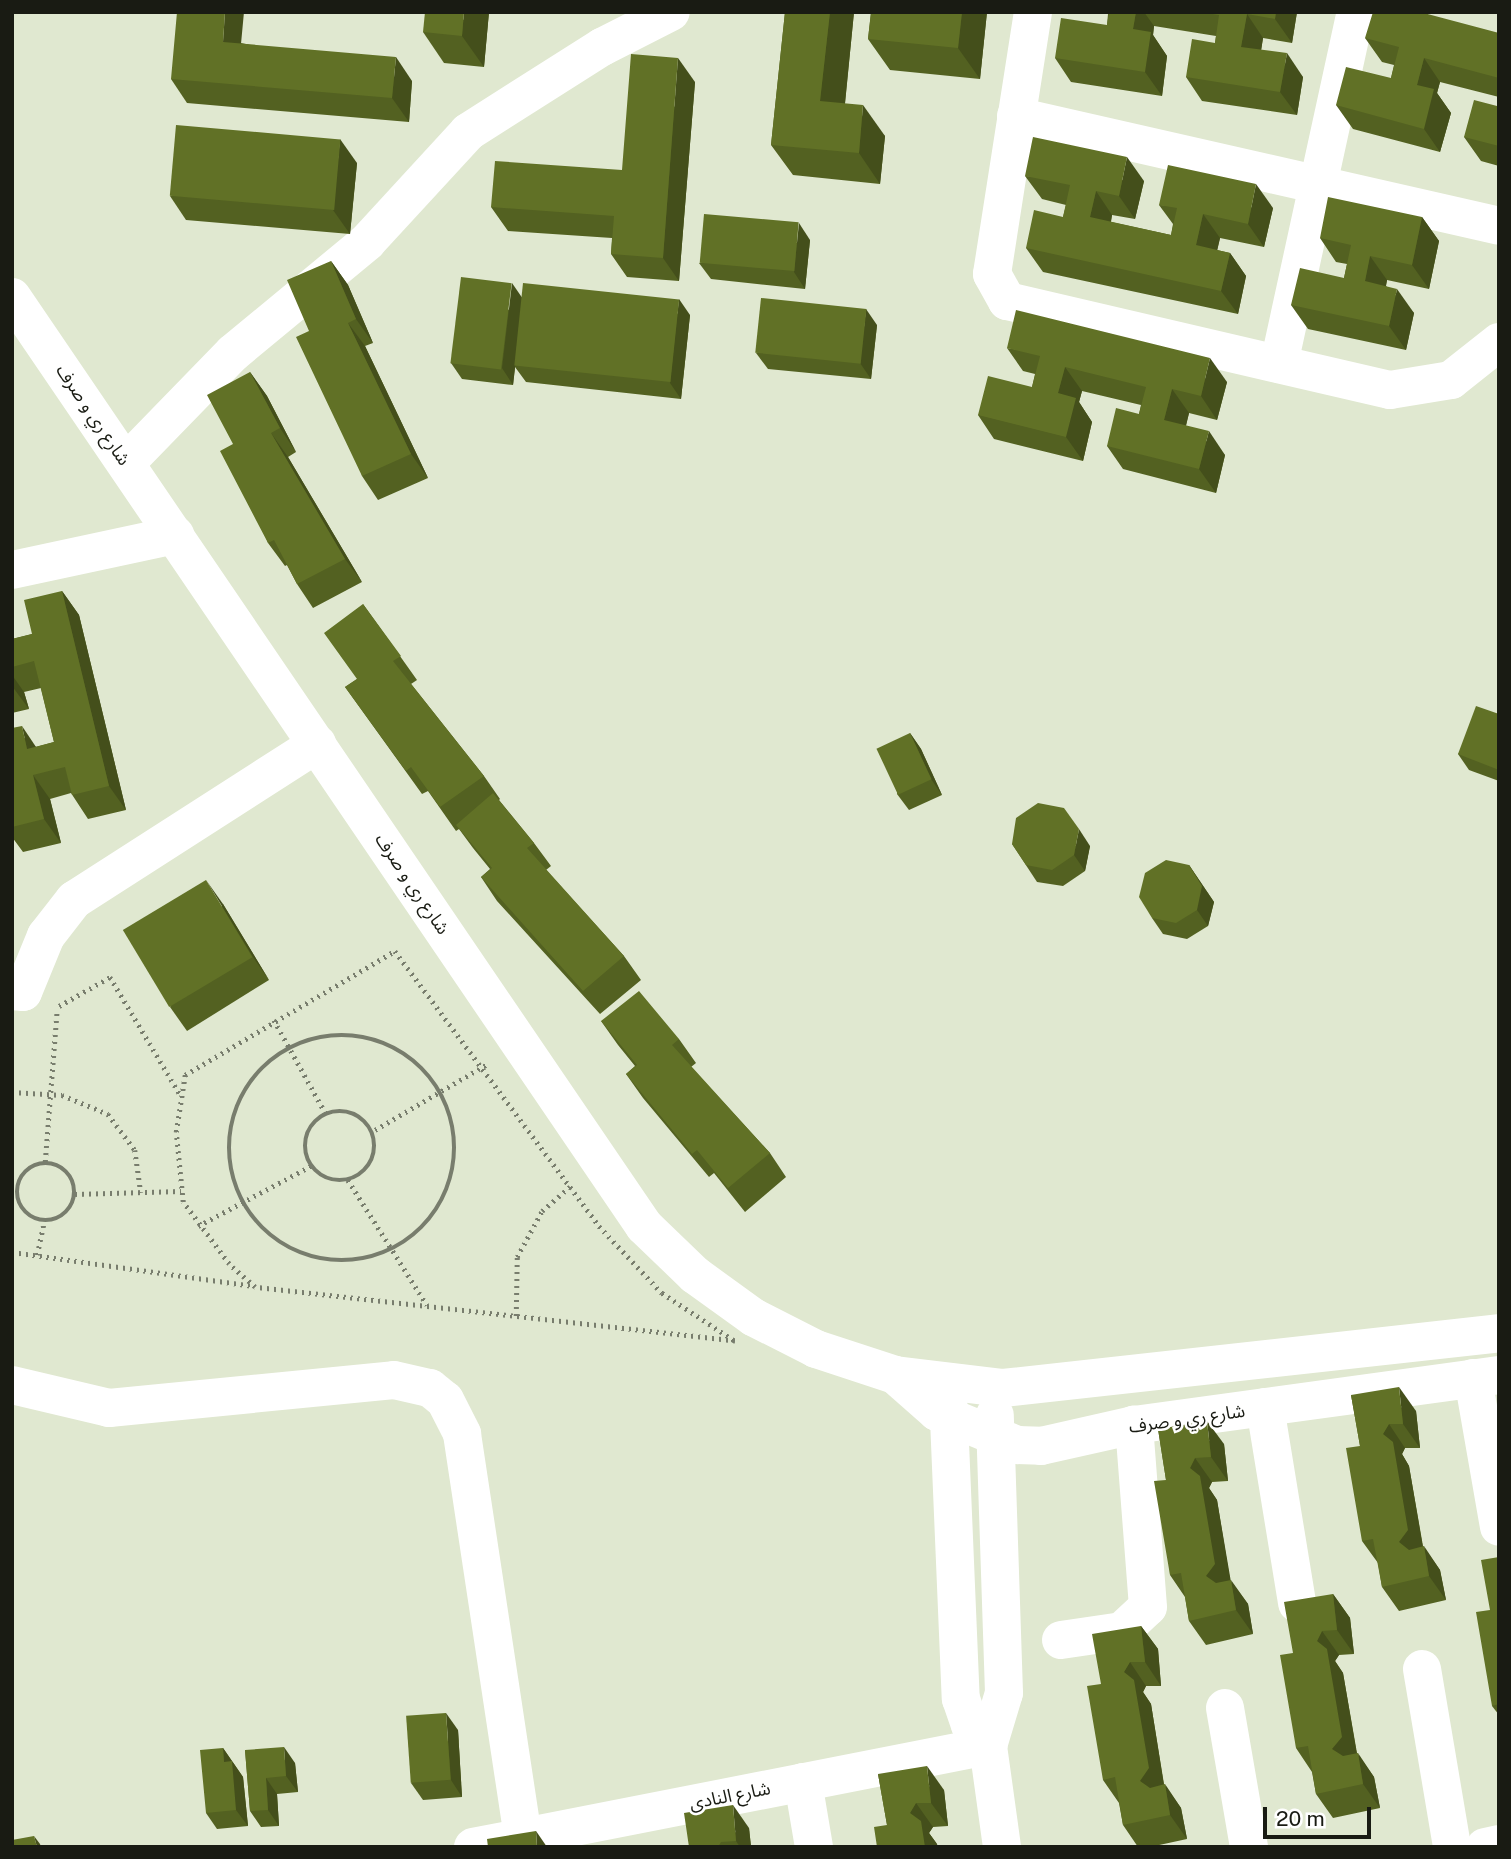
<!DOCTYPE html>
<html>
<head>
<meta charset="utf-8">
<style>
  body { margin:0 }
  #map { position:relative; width:1511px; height:1859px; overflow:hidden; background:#e0e8d0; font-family:"Public Sans","Noto Sans Arabic",sans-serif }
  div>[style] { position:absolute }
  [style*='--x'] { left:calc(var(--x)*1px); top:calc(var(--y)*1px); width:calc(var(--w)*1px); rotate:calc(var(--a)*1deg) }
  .path>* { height:4.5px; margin-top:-2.25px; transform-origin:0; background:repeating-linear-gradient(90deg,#787d6d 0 2px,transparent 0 7px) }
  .path>.ring { margin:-2.25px; padding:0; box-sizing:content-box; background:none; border:4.5px solid #787d6d; border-radius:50% }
  .minor>* { height:38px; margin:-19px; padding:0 19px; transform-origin:19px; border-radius:19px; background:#fff }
  .wall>* { inset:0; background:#536121 }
  .shaded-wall>* { inset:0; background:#444f1b }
  .building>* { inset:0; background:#617126; transform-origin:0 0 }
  span { translate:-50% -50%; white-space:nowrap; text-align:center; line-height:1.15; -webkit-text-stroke:5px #fff; paint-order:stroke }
  .street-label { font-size:18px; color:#191b13 }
  .frame { position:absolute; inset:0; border:14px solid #191b13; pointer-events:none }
  .scale { position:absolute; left:1263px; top:1807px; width:108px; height:32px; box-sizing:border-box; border:4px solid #191b13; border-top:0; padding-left:9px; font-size:21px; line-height:24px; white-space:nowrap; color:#191b13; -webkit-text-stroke:5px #fff; paint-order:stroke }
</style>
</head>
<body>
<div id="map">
  <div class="path">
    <div style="--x:395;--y:951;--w:342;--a:53.4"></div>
    <div style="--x:599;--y:1226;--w:92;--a:46.8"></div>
    <div style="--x:662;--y:1293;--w:87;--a:33.3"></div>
    <div style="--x:735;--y:1341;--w:483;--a:-173.6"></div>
    <div style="--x:255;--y:1287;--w:35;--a:-139"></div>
    <div style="--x:229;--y:1264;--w:77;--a:-126.6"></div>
    <div style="--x:183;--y:1202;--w:70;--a:-95.7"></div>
    <div style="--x:176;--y:1132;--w:58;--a:-81"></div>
    <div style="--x:185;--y:1075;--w:244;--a:-30.6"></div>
    <div style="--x:59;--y:1006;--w:59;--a:-29.6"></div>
    <div style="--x:110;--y:977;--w:139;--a:59.2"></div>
    <div style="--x:274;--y:1020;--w:107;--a:61"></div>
    <div class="ring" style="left:229px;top:1035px;width:221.5px;height:221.5px"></div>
    <div style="--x:12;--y:1092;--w:50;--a:3.4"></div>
    <div style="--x:62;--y:1095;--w:50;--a:22.4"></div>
    <div style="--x:108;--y:1114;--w:45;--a:53.1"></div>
    <div style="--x:135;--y:1150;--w:43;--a:82.1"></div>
    <div class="ring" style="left:305px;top:1111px;width:65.5px;height:65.5px"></div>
    <div style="--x:375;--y:1130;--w:132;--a:-30.4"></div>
    <div style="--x:45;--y:1162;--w:153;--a:-85.5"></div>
    <div class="ring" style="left:17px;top:1163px;width:53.5px;height:53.5px"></div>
    <div style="--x:348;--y:1180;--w:148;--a:57.7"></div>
    <div style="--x:75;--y:1194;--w:106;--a:-1.6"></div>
    <div style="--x:198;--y:1226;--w:128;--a:-28"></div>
    <div style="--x:12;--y:1252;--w:244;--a:8"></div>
    <div style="--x:37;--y:1255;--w:33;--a:-78"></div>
    <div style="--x:516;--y:1316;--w:59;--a:-89"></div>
    <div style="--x:517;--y:1257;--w:52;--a:-61.5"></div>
    <div style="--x:542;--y:1211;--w:37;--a:-41"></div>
  </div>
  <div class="minor">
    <div style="--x:1033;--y:12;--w:265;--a:98.9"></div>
    <div style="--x:992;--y:274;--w:31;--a:61"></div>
    <div style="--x:1007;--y:301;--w:393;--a:13.1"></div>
    <div style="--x:1390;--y:390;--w:62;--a:-9.3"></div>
    <div style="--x:1451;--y:380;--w:61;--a:-38.4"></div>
    <div style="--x:1016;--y:116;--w:495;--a:12.8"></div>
    <div style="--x:12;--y:297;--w:1124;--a:55.77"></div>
    <div style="--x:644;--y:1226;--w:71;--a:43.9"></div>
    <div style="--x:695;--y:1275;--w:72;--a:35.9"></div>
    <div style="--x:753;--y:1317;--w:71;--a:26.9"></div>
    <div style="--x:816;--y:1349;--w:83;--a:18.2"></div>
    <div style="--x:895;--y:1375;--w:109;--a:6.9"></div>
    <div style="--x:1003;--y:1388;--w:499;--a:-6.3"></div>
    <div style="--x:1279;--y:364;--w:360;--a:-77.7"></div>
    <div style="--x:126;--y:463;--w:153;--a:-45.8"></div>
    <div style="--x:233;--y:353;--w:174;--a:-39.6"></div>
    <div style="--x:367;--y:242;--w:149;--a:-47.4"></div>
    <div style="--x:468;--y:132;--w:159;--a:-32.4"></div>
    <div style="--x:602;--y:47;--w:77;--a:-26.9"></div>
    <div style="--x:12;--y:570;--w:167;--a:-12.1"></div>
    <div style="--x:12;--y:991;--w:11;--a:5"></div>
    <div style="--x:23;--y:992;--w:61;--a:-67.7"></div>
    <div style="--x:46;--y:936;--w:46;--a:-52.1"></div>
    <div style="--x:74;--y:900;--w:289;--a:-32.7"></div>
    <div style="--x:895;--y:1375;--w:56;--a:41.4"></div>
    <div style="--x:937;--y:1412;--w:87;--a:22.4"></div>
    <div style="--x:1017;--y:1445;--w:24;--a:2"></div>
    <div style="--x:1041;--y:1446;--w:95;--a:-12.7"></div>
    <div style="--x:1134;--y:1425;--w:368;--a:-7.8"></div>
    <div style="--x:1473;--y:1378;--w:151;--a:80.1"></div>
    <div style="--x:12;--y:1385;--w:100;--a:13.3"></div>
    <div style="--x:109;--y:1408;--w:286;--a:-5.6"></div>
    <div style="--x:394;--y:1380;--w:37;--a:13"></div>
    <div style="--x:430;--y:1388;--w:19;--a:39"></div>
    <div style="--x:445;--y:1400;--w:38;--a:63"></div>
    <div style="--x:462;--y:1434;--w:408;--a:81.4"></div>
    <div style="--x:948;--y:1395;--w:304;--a:87.6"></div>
    <div style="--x:961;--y:1699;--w:28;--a:71"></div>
    <div style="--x:970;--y:1725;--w:28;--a:49"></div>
    <div style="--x:988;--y:1746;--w:102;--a:82.1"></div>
    <div style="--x:1265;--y:1407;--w:199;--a:80.7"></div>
    <div style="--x:1061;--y:1640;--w:62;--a:-8.4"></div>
    <div style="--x:1122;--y:1631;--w:35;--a:-43"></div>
    <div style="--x:1148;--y:1607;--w:183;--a:-94.4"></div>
    <div style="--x:1422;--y:1669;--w:181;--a:80.4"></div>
    <div style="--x:1225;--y:1708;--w:141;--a:80.2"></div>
    <div style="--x:988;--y:1746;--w:55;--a:-73.2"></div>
    <div style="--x:1004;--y:1693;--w:278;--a:-91.9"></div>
    <div style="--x:803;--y:1782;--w:66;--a:80.4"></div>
    <div style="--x:473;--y:1847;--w:525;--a:-11.1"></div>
    <div style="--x:1485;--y:1847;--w:14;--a:-12"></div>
  </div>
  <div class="wall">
    <div style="clip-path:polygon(489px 12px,484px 67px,444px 63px,423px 32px)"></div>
    <div style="clip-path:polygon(784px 12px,854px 12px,845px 104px,885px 136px,880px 184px,793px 175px,771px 145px,785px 12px)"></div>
    <div style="clip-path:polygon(864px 12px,987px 12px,980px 79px,890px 70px,868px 39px,871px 13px)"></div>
    <div style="clip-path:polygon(1096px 12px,1297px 12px,1292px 43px,1263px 38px,1261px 50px,1303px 77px,1297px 115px,1202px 101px,1186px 77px,1215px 43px,1216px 36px,1154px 26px,1153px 35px,1167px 56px,1162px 96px,1071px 82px,1055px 58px,1107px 25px,1108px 14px)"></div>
    <div style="clip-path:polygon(1499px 33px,1499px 97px,1440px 82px,1437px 93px,1451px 113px,1440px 152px,1353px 129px,1336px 105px,1391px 78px,1394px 65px,1382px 62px,1365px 38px)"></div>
    <div style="clip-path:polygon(241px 43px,412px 81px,409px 122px,187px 103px,171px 79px)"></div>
    <div style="clip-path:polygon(695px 82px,679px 281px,627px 277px,611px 254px,612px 238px,508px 231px,491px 207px,622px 170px)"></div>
    <div style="clip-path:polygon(1499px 99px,1499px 166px,1481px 161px,1464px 137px,1497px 106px)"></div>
    <div style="clip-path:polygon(357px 163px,350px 234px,186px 220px,170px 196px)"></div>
    <div style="clip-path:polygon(1025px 176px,1144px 181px,1135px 219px,1112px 215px,1111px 222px,1171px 235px,1173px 224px,1159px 205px,1273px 208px,1264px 247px,1220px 238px,1217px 250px,1230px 253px,1246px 276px,1238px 314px,1043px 272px,1026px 248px,1063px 217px,1066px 205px,1042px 199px)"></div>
    <div style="clip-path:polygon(1422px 217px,1439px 241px,1429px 289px,1387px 280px,1386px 286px,1414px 313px,1406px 350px,1308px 329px,1291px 305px,1344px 278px,1347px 264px,1336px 262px,1320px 238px)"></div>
    <div style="clip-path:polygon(810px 240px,805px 289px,711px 279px,699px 263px)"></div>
    <div style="clip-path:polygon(331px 261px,348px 285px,373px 343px,365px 346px,428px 478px,378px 500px,362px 476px)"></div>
    <div style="clip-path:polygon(522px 297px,690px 315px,681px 399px,526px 382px,515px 367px,513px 385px,462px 379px,451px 363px)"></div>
    <div style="clip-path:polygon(877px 325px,871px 379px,768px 369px,756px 353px)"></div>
    <div style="clip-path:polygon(1007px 348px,1227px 382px,1217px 420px,1189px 413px,1186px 426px,1225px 455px,1216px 493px,1123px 469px,1107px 446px,1139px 414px,1141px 405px,1082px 391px,1079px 402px,1092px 422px,1083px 461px,994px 439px,978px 415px,1032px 387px,1035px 374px,1023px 371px)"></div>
    <div style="clip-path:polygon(250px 372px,267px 396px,296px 452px,288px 457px,362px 582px,313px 608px,297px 584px,287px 565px,285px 566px,268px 543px,233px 444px)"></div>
    <div style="clip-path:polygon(62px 591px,79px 615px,126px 810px,88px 819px,71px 793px,50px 799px,61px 843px,23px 852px,12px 837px,12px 728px,36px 747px,54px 742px,41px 688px,24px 692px,29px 709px,12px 713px,12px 639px,32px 634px)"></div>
    <div style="clip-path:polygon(363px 604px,417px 680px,411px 684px,484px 776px,500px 799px,499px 800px,534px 843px,551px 866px,546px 870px,624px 956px,641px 980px,600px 1014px,497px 901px,481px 877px,490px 869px,473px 848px,459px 829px,456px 831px,428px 791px,422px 794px,345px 687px,357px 679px)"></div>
    <div style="clip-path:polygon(1499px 714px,1499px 781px,1469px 770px,1458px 754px)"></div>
    <div style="clip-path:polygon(910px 733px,921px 749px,942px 795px,909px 810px,897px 794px)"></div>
    <div style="clip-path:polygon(1012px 844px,1090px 846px,1085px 871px,1063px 886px,1037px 882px)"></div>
    <div style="clip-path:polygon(1189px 865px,1214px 902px,1208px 926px,1187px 939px,1163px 934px,1152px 918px)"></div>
    <div style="clip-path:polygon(223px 904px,269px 980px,187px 1031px,170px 1007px)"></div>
    <div style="clip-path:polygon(601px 1021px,679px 1039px,696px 1063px,691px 1067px,770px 1153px,786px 1177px,745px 1212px,714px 1173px,709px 1177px,643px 1098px,626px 1074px,635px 1066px,618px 1045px)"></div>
    <div style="clip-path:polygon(1351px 1395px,1416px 1411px,1420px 1448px,1405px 1448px,1402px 1454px,1409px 1466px,1423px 1546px,1440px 1570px,1446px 1600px,1399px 1611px,1382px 1587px,1378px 1563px,1362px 1541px,1360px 1446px)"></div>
    <div style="clip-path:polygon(1158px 1429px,1224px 1444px,1228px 1481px,1212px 1482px,1209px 1488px,1217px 1500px,1230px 1580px,1248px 1604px,1253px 1634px,1206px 1645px,1189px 1621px,1185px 1597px,1170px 1575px,1166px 1480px)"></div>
    <div style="clip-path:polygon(1499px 1557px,1499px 1715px,1492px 1706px)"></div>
    <div style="clip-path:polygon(1333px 1594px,1350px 1618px,1354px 1654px,1339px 1655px,1335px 1661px,1343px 1673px,1357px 1753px,1374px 1777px,1380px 1808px,1333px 1818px,1316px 1794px,1312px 1772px,1296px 1748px,1293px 1653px)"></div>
    <div style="clip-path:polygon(1141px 1626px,1158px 1649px,1161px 1686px,1146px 1686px,1143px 1692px,1151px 1704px,1164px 1784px,1181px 1808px,1187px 1839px,1150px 1847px,1138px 1847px,1123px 1825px,1119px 1803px,1103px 1780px,1101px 1684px)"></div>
    <div style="clip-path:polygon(458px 1730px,462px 1797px,423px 1800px,411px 1783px)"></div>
    <div style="clip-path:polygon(223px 1748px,243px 1777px,248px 1826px,217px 1829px,206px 1813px)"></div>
    <div style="clip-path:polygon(245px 1750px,295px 1763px,298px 1792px,277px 1794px,279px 1826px,261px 1827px,250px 1811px)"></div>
    <div style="clip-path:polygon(878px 1774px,944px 1790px,948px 1826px,933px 1827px,929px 1833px,937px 1844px,887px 1825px)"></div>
    <div style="clip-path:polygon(749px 1828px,751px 1847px,689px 1847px)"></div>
  </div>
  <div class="shaded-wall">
    <div style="clip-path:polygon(225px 12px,244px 12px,239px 65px,223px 42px)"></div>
    <div style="clip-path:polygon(464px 12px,489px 12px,484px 67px,462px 36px)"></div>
    <div style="clip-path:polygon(830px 12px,854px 12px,842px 132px,820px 101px)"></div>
    <div style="clip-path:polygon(962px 12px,987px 12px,980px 79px,958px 48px)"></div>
    <div style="clip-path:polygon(1136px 12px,1144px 12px,1154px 26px,1153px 35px,1167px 56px,1162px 96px,1145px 72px,1133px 29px)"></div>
    <div style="clip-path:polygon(1276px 12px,1297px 12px,1292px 43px,1275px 19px)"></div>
    <div style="clip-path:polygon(1247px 14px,1263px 38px,1258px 71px,1241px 47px)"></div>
    <div style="clip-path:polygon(1287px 53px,1303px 77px,1297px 115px,1280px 92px)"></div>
    <div style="clip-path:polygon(396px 57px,412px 81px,409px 122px,392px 98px)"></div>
    <div style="clip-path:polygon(678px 58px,695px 82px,679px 281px,663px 258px)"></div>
    <div style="clip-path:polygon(1424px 58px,1440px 82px,1437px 93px,1451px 113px,1440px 152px,1424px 129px,1417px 85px)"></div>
    <div style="clip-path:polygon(863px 105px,885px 136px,880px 184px,859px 153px)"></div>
    <div style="clip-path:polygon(340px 139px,357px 163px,350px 234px,333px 210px)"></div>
    <div style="clip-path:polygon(1127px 157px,1144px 181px,1135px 219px,1119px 196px)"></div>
    <div style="clip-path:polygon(1256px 184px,1273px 208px,1264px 247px,1248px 224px)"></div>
    <div style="clip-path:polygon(1096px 191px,1112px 215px,1107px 241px,1090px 217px)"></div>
    <div style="clip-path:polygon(1203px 214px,1220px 238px,1213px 269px,1196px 245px)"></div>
    <div style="clip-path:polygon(1422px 217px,1439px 241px,1429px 289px,1412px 265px)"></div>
    <div style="clip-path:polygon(799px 223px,810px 240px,805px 289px,794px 272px)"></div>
    <div style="clip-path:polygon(1230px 253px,1246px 276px,1238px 314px,1221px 291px)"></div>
    <div style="clip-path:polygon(1370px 256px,1387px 280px,1382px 305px,1365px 281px)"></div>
    <div style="clip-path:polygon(331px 261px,348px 285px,373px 343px,356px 319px)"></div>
    <div style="clip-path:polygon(512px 283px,523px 299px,513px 385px,502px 368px)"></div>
    <div style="clip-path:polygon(1397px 289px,1414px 313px,1406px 350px,1389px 326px)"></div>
    <div style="clip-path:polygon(679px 299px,690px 315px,681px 399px,670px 383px)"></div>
    <div style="clip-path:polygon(866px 309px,877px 325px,871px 379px,860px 363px)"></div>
    <div style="clip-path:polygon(348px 323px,365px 346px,428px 478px,411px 454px)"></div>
    <div style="clip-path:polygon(1210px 358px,1227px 382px,1217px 420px,1201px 396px)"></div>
    <div style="clip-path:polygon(1065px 367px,1082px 391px,1079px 402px,1092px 422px,1083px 461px,1066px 437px,1058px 393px)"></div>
    <div style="clip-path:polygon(250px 372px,267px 396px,296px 452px,280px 428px)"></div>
    <div style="clip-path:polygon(1172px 389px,1189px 413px,1181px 444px,1164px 420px)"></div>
    <div style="clip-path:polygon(1209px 431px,1225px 455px,1216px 493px,1199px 469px)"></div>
    <div style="clip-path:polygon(271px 433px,288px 457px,362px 582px,345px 559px)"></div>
    <div style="clip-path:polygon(62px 591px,79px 615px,126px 810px,109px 786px)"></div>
    <div style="clip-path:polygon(12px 675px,24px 692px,29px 709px,12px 686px)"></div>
    <div style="clip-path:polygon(22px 726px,38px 750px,27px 749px)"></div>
    <div style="clip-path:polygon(910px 733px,921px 749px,942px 795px,931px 779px)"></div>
    <div style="clip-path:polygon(33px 775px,50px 799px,61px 843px,44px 819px)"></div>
    <div style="clip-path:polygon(1079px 829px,1090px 846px,1085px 871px,1074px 855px)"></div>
    <div style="clip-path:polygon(1189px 865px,1214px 902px,1208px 926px,1197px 910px)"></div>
    <div style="clip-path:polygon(206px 880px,223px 904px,269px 980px,253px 957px)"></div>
    <div style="clip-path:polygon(1399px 1387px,1416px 1411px,1420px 1448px,1403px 1424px)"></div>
    <div style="clip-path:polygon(1207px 1421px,1224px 1444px,1228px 1481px,1211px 1457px)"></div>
    <div style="clip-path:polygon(1389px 1424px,1405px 1448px,1402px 1454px,1409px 1466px,1424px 1554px,1415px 1566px,1399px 1542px,1383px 1434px)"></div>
    <div style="clip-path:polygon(1195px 1458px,1212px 1482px,1209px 1488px,1217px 1500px,1232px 1588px,1223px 1600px,1206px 1576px,1190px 1468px)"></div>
    <div style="clip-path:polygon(1424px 1546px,1440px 1570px,1446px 1600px,1429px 1576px)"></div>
    <div style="clip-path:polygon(1231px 1580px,1248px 1604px,1253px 1634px,1236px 1610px)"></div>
    <div style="clip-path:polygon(1333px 1594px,1350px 1618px,1354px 1654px,1337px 1630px)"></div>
    <div style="clip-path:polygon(1141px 1626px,1158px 1649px,1161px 1686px,1145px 1662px)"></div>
    <div style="clip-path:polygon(1322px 1631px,1339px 1655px,1335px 1661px,1343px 1673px,1358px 1761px,1349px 1773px,1332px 1749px,1317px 1641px)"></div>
    <div style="clip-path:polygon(1130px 1662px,1146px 1686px,1143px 1692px,1151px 1704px,1165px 1792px,1156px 1804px,1140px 1781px,1124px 1672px)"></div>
    <div style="clip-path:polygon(446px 1713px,458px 1730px,462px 1797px,451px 1780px)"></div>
    <div style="clip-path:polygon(284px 1747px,295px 1763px,298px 1792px,286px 1776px)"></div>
    <div style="clip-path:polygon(223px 1748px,243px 1777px,248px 1826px,236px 1810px,224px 1762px)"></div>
    <div style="clip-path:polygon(1358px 1753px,1374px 1777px,1380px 1808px,1363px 1784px)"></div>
    <div style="clip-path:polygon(927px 1766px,944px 1790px,948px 1826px,931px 1803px)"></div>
    <div style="clip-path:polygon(266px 1778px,277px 1794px,279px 1826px,268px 1810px)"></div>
    <div style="clip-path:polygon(1165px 1784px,1181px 1808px,1187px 1839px,1170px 1815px)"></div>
    <div style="clip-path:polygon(916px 1803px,933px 1827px,929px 1833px,937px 1844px,938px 1847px,925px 1847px,910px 1813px)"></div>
    <div style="clip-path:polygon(733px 1805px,749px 1828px,751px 1847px,740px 1847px,736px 1841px)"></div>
    <div style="clip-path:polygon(536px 1831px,547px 1847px,537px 1847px)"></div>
    <div style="clip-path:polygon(34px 1836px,40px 1844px,41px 1847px,37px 1847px)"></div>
  </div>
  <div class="building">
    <div style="clip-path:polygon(177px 12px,225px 12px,223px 42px,396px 57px,392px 98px,171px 79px)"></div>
    <div style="clip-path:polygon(425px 12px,464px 12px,462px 36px,423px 32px)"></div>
    <div style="clip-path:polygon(785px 12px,830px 12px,820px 101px,863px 105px,859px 153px,771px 145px)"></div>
    <div style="clip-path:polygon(871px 12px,962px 12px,958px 48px,868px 39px)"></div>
    <div style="clip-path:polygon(1109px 12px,1136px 12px,1133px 29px,1151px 32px,1145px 72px,1055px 58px,1061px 18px,1107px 25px)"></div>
    <div style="clip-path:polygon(1200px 12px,1276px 12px,1275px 19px,1247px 14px,1241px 47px,1287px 53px,1280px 92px,1186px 77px,1192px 39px,1215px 43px,1219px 15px)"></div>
    <div style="clip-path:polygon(1373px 12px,1420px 12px,1499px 33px,1499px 78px,1424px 58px,1417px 85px,1434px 89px,1424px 129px,1336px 105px,1346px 67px,1391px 78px,1399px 47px,1365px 38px)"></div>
    <div style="clip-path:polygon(631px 54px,678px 58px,663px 258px,611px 254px,614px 216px,491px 207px,495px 161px,622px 170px)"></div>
    <div style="clip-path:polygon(1499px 99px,1499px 146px,1464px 137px,1474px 100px,1497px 106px)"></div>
    <div style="left:176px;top:125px;width:165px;height:71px;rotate:5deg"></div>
    <div style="clip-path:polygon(1033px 137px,1127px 157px,1119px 196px,1096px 191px,1090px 217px,1171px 235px,1177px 208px,1159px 205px,1168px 165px,1256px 184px,1248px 224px,1203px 214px,1196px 245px,1230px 253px,1221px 291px,1026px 248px,1034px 210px,1063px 217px,1070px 185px,1025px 176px)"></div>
    <div style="clip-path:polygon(1328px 197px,1422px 217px,1412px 265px,1370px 256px,1365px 281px,1397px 289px,1389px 326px,1291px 305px,1300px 268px,1344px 278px,1351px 245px,1320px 238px)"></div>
    <div style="left:704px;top:214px;width:95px;height:49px;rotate:5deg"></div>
    <div style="clip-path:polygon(331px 261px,356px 319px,348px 323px,411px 454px,362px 476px,296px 337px,309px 331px,287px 280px)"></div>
    <div style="left:461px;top:277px;width:51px;height:87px;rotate:7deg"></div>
    <div style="left:523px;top:283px;width:157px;height:83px;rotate:6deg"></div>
    <div style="left:761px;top:298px;width:106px;height:55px;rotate:6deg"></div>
    <div style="clip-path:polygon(1016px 310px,1210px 358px,1201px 396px,1172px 389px,1164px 420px,1209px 431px,1199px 469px,1107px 446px,1116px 408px,1139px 414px,1146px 387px,1065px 367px,1058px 393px,1076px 398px,1066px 437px,978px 415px,988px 376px,1032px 387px,1040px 356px,1007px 348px)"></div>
    <div style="clip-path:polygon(250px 372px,280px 428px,271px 433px,345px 559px,297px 584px,274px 540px,268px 543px,220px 451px,233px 444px,207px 395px)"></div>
    <div style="clip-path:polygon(62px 591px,109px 786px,72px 795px,65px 767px,33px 775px,44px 819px,12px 827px,12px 728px,22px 726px,27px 749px,54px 742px,34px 661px,12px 667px,12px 639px,32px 634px,24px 600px)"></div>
    <div style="clip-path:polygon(363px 604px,401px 656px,393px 661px,484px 776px,440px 807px,411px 767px,406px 771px,345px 687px,357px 679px,324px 633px)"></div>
    <div style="clip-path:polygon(1476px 706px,1499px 714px,1499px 770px,1458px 754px)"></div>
    <div style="left:910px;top:733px;width:51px;height:37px;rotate:65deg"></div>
    <div style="clip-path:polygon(493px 793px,534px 843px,527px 848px,624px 956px,583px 991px,481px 877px,492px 868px,456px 825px)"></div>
    <div style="clip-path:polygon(1038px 803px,1064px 808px,1079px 829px,1074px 855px,1052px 870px,1026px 865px,1012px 844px,1016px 818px)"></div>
    <div style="clip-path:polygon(1166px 860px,1189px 865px,1202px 886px,1197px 910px,1176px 923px,1152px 918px,1139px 897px,1145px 873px)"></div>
    <div style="left:206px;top:880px;width:90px;height:97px;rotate:59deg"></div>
    <div style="clip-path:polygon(639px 991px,679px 1039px,672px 1045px,770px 1153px,728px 1188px,697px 1150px,692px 1154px,626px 1074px,637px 1065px,601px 1021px)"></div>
    <div style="clip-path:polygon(1399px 1387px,1403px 1424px,1389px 1424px,1383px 1434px,1393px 1442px,1408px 1530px,1399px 1542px,1409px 1550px,1424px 1546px,1429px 1576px,1382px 1587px,1373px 1539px,1362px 1541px,1346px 1448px,1360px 1446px,1351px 1395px)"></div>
    <div style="clip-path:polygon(1207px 1421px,1211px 1457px,1195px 1458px,1190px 1468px,1200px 1476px,1215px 1564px,1206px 1576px,1216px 1583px,1231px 1580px,1236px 1610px,1189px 1621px,1181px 1573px,1170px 1575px,1154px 1481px,1166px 1480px,1158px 1429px)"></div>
    <div style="clip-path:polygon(1499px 1557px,1499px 1704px,1492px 1706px,1476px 1612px,1490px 1610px,1481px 1560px)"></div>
    <div style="clip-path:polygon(1333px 1594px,1337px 1630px,1322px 1631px,1317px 1641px,1327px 1649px,1342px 1737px,1332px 1749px,1343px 1756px,1358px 1753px,1363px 1784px,1316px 1794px,1308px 1746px,1296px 1748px,1280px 1655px,1293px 1653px,1284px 1602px)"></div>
    <div style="clip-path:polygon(1141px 1626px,1145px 1662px,1130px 1662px,1124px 1672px,1134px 1680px,1149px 1768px,1140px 1781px,1150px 1788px,1165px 1784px,1170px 1815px,1123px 1825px,1115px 1777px,1103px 1780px,1087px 1686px,1101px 1684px,1092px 1634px)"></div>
    <div style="left:446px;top:1713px;width:67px;height:40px;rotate:86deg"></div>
    <div style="clip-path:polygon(284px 1747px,286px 1776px,266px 1778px,268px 1810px,250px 1811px,245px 1750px)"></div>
    <div style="clip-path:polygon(223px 1748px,224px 1762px,232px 1761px,236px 1810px,206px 1813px,200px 1750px)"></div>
    <div style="clip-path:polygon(927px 1766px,931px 1803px,916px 1803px,910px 1813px,921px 1821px,925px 1847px,877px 1847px,874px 1827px,887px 1825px,878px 1774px)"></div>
    <div style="clip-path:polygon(733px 1805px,736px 1841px,721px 1842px,718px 1847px,689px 1847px,684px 1813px)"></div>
    <div style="clip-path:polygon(536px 1831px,537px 1847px,488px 1847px,487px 1839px)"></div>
    <div style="clip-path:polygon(34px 1836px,37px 1847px,12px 1847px,12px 1840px)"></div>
  </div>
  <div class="street-label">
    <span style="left:93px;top:415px;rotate:56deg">شارع ري و صرف</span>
    <span style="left:412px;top:884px;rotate:56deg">شارع ري و صرف</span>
    <span style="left:1187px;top:1419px;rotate:-8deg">شارع ري و صرف</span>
    <span style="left:730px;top:1796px;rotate:-11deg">شارع النادى</span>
  </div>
  <div class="frame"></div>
  <div class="scale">20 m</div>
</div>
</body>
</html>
